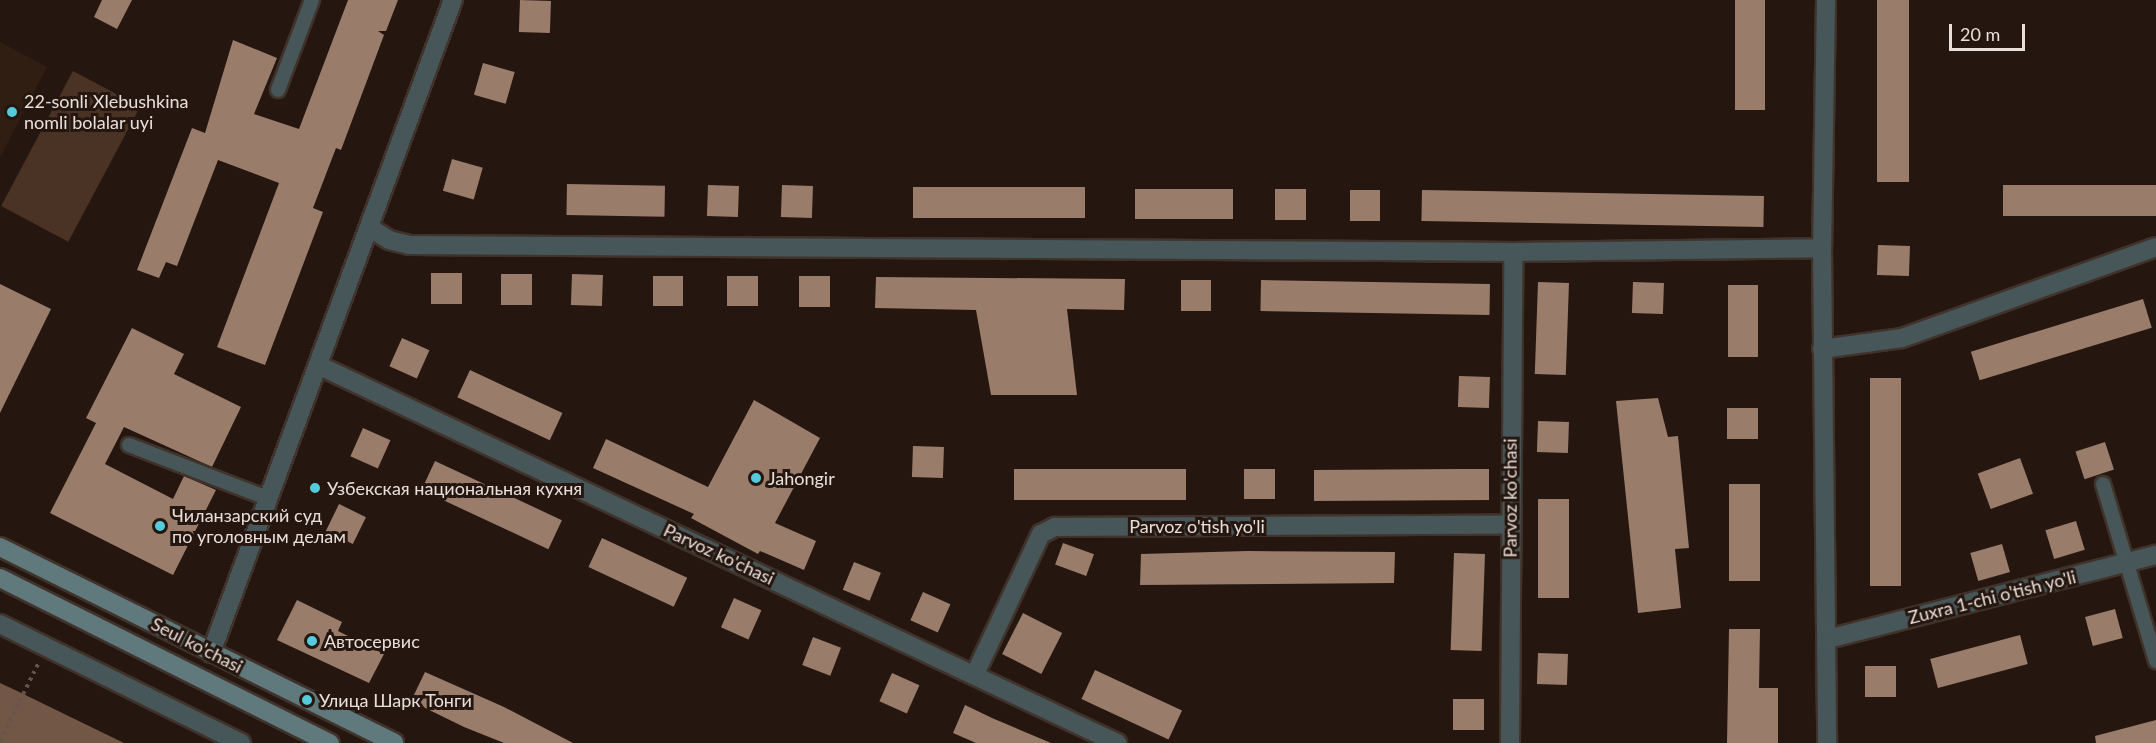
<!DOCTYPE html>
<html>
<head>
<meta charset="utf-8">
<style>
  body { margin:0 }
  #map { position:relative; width:2156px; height:743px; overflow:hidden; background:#25170f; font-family:Lato,sans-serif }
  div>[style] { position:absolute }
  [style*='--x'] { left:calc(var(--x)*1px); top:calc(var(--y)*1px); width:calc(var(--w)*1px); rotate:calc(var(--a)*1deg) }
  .built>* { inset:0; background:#311e12 }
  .green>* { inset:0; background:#4a3325; transform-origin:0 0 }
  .water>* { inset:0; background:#725746 }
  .building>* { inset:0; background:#9a7c6b; transform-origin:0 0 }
  .path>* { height:4px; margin-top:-2px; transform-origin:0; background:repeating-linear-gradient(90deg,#63564f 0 3px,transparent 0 7.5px) }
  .roads { filter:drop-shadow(2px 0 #40332b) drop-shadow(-2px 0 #40332b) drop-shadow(0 2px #40332b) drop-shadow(0 -2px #40332b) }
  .lane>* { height:14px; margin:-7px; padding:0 7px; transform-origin:7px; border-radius:7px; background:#475759 }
  .street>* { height:18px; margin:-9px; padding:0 9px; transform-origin:9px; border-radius:9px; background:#475759 }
  .secondary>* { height:18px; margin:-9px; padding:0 9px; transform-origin:9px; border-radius:9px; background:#60797d }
  .dots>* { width:16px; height:16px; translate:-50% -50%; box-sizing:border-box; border:3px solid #25170f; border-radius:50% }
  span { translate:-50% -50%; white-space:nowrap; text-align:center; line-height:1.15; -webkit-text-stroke:6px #25170f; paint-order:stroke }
  .poi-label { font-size:18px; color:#e9dfda }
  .left { translate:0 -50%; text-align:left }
  .street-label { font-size:18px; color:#e9dfda }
  .scale { position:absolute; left:1949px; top:24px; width:76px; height:27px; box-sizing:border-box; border:3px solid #e9dfda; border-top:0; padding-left:8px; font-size:18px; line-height:21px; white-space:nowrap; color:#e9dfda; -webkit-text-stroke:4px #25170f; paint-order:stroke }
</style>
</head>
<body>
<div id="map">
  <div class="built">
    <div style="clip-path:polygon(0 42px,47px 67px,0 157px)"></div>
  </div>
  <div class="green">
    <div style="left:73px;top:71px;width:76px;height:153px;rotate:28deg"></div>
  </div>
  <div class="water">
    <div style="clip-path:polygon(0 683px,15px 690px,124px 743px,0 743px)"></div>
  </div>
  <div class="building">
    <div style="clip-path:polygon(102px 0,132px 0,117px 29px,94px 17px)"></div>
    <div style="clip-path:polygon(348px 0,398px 0,386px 31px,378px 31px,384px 35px,341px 150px,336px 148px,313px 208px,323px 212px,265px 365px,217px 347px,279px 183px,218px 160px,177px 266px,166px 262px,159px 278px,137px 270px,192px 128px,205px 133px,233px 40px,277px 58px,254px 114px,299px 129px)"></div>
    <div style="left:520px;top:0;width:31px;height:32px;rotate:2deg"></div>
    <div style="left:1735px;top:0;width:30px;height:110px"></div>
    <div style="left:1877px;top:0;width:32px;height:182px"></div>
    <div style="left:483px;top:63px;width:33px;height:33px;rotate:16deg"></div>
    <div style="left:452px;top:159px;width:32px;height:33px;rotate:16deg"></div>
    <div style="left:567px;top:184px;width:98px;height:31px;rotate:1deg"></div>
    <div style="left:708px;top:185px;width:31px;height:31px;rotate:2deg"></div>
    <div style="left:782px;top:185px;width:31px;height:32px;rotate:2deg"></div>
    <div style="left:2156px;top:185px;width:31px;height:153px;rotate:90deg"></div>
    <div style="left:913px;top:187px;width:172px;height:31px"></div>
    <div style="left:1135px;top:189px;width:98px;height:30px"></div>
    <div style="left:1275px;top:189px;width:31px;height:31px"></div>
    <div style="left:1350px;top:190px;width:30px;height:31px"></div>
    <div style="left:1422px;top:190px;width:342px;height:31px;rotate:1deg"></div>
    <div style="left:1878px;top:245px;width:32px;height:30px;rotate:2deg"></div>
    <div style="left:431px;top:273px;width:31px;height:31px"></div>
    <div style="left:501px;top:274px;width:31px;height:31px"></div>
    <div style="left:572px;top:274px;width:31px;height:31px;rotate:2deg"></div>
    <div style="left:653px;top:276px;width:30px;height:30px"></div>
    <div style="left:727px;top:276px;width:31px;height:30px"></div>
    <div style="left:799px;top:276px;width:31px;height:31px"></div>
    <div style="clip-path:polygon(876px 277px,1125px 279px,1124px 310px,1067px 309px,1077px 395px,991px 395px,976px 310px,875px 308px)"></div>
    <div style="left:1181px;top:280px;width:30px;height:31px"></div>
    <div style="left:1261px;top:280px;width:229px;height:31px;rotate:1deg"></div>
    <div style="left:1538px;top:282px;width:31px;height:92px;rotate:2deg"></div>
    <div style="left:1633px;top:282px;width:31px;height:31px;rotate:2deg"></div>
    <div style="clip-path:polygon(0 284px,51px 309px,0 413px)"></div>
    <div style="left:1728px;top:285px;width:30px;height:72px"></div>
    <div style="left:2143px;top:299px;width:30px;height:180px;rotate:73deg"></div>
    <div style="clip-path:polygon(132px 328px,184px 354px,174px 374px,241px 407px,212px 467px,124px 427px,105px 464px,173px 499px,184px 476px,216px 490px,173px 575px,50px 513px,96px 423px,86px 418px)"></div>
    <div style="left:402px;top:338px;width:30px;height:31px;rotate:24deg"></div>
    <div style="left:470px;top:370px;width:102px;height:30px;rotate:25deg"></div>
    <div style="left:1459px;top:376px;width:31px;height:31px;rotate:2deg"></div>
    <div style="left:1870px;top:378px;width:31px;height:208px"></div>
    <div style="clip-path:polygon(1658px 398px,1668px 437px,1678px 436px,1689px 548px,1675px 549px,1681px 608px,1638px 613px,1616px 401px)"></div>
    <div style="clip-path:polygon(754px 400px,820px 438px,775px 523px,816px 541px,804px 570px,760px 551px,758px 554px,691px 518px,694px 514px,593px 468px,606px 439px,708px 487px)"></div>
    <div style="left:1727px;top:408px;width:31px;height:31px"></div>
    <div style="left:1538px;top:421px;width:31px;height:31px;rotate:2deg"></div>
    <div style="left:363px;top:428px;width:30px;height:31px;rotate:24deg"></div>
    <div style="left:2105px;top:442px;width:29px;height:31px;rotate:72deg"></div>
    <div style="left:913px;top:446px;width:31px;height:31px;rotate:2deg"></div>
    <div style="left:2020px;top:458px;width:38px;height:45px;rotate:70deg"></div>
    <div style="left:435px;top:461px;width:140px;height:32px;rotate:25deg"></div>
    <div style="left:1014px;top:469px;width:172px;height:31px"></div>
    <div style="left:1244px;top:469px;width:31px;height:30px"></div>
    <div style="clip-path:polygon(1458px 469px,1489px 469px,1489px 500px,1314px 501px,1314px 470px)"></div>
    <div style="left:1729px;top:484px;width:31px;height:97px"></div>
    <div style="left:1538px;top:499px;width:31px;height:99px"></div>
    <div style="left:339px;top:504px;width:30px;height:30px;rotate:26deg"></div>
    <div style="left:2076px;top:521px;width:30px;height:32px;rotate:73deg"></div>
    <div style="left:602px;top:538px;width:94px;height:32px;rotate:25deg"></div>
    <div style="left:1063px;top:543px;width:33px;height:23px;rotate:20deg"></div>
    <div style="left:2002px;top:544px;width:29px;height:33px;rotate:74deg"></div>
    <div style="clip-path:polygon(1248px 551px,1395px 552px,1394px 583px,1140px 585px,1141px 554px)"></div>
    <div style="left:1454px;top:553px;width:31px;height:97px;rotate:2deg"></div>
    <div style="left:854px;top:562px;width:29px;height:30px;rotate:22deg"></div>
    <div style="left:923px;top:592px;width:30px;height:31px;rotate:24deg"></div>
    <div style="left:734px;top:598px;width:30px;height:32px;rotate:24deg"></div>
    <div style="clip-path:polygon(297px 600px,342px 622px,338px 631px,384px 654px,369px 683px,277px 640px)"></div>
    <div style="left:2115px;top:609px;width:30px;height:31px;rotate:75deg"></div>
    <div style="left:1023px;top:613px;width:44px;height:46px;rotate:27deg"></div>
    <div style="clip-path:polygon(1729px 629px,1760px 629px,1759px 688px,1778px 688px,1778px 743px,1727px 743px)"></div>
    <div style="left:2020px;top:635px;width:30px;height:93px;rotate:75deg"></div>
    <div style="left:813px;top:637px;width:30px;height:30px;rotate:21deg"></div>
    <div style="left:1538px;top:653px;width:30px;height:31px;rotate:2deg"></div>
    <div style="left:1865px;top:666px;width:31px;height:31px"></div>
    <div style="left:1095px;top:670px;width:96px;height:32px;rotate:25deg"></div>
    <div style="clip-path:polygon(425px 672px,504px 707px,573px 743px,504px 743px,464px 727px,411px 701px)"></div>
    <div style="left:892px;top:673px;width:30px;height:31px;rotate:24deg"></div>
    <div style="left:1453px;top:699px;width:31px;height:31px"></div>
    <div style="clip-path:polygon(965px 705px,992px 718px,1051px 743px,976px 743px,953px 733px)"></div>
    <div style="clip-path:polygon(2156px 720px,2156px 743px,2096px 743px,2095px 736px)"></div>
  </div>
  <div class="path">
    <div style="--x:0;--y:741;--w:86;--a:-63.7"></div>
  </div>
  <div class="roads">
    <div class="lane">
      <div style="--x:278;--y:90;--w:96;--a:-69.3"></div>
      <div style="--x:129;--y:445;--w:151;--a:21"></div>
      <div style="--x:2103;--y:484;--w:185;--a:73.3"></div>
    </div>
    <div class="street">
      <div style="--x:1826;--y:0;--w:248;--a:90.9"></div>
      <div style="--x:1822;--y:248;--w:495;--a:89.4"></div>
      <div style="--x:370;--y:228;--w:22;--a:32"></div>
      <div style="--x:389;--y:240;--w:21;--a:14"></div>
      <div style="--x:409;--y:245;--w:1104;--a:0.36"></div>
      <div style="--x:1513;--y:252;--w:309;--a:-0.7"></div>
      <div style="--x:1822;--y:349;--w:81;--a:-7.8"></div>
      <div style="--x:1902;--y:338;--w:270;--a:-19.7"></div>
      <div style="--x:320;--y:366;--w:882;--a:25.32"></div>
      <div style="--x:0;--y:624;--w:269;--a:26.3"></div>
      <div style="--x:1828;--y:639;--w:339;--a:-14.4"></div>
      <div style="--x:211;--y:653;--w:696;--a:-69.67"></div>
      <div style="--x:975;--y:674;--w:155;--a:-64.8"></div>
      <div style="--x:1041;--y:534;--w:16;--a:-27"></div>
      <div style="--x:1055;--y:527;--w:454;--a:-0.3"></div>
      <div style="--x:1510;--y:743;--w:491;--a:-89.6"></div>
    </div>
    <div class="secondary">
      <div style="--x:0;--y:547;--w:440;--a:26.4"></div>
      <div style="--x:0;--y:578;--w:369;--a:26.6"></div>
    </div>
  </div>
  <div class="dots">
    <div style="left:12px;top:112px;background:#53cbdc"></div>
    <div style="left:756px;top:478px;background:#53cbdc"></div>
    <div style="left:315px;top:488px;background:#53cbdc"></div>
    <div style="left:160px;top:526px;background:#53cbdc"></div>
    <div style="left:312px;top:641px;background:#53cbdc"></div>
    <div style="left:307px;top:700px;background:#53cbdc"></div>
  </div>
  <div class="poi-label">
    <span class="left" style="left:24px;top:112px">22-sonli Xlebushkina<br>nomli bolalar uyi</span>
    <span class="left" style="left:768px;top:478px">Jahongir</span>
    <span class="left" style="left:327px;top:488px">Узбекская национальная кухня</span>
    <span class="left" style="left:172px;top:526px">Чиланзарский суд<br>по уголовным делам</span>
    <span class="left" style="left:324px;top:641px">Автосервис</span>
    <span class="left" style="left:319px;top:700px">Улица Шарк Тонги</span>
  </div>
  <div class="street-label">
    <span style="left:1510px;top:498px;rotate:-90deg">Parvoz ko'chasi</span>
    <span style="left:1197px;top:526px">Parvoz o'tish yo'li</span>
    <span style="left:719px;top:554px;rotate:25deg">Parvoz ko'chasi</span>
    <span style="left:1992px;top:597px;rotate:-14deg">Zuxra 1-chi o'tish yo'li</span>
    <span style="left:197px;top:645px;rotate:27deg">Seul ko'chasi</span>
  </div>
  <div class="scale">20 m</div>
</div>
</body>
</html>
